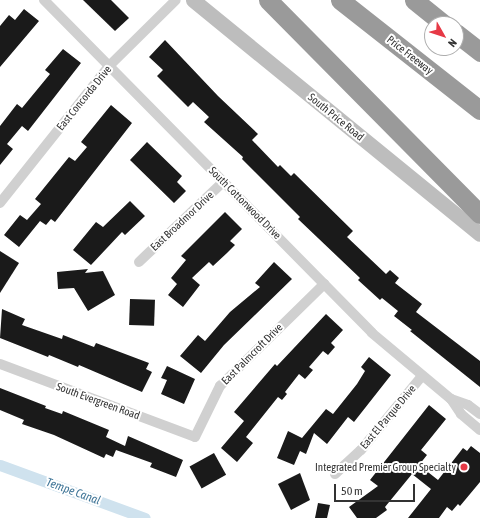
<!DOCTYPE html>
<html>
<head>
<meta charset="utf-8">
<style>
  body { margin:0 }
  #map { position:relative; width:480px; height:518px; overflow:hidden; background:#fff; font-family:"Asap Condensed",sans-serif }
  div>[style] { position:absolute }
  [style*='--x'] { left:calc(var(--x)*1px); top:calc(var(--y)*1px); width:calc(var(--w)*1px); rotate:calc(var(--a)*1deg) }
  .canal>* { height:11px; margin:-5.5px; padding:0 5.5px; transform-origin:5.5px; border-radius:5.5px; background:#cfe2ee }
  .building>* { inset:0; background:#1a1a1a; transform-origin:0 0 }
  .street>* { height:10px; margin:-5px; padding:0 5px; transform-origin:5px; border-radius:5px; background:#d0d0d0 }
  .secondary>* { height:15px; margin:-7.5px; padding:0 7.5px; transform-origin:7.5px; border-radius:7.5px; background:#bdbdbd }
  .highway>* { height:19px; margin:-9.5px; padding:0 9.5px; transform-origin:9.5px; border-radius:9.5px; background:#9a9a9a }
  .dots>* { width:11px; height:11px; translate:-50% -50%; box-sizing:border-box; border:2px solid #fff; border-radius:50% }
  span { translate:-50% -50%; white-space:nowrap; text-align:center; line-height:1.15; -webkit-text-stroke:4px #fff; paint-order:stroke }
  .street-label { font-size:11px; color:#333 }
  .poi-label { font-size:11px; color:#333 }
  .right { translate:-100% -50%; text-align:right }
  .water-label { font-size:12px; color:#3f7597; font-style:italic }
  .north { position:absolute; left:424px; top:16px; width:40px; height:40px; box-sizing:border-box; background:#fff; border:1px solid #adadad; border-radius:50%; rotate:129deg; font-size:11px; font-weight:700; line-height:16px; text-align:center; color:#333 }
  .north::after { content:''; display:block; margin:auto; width:14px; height:18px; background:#e63946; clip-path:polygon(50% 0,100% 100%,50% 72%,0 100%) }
  .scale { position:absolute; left:334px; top:484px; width:81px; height:18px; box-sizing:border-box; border:2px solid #333; border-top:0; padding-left:5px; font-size:12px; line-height:14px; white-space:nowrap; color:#333; -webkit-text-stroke:3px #fff; paint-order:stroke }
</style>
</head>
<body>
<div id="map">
  <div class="canal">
    <div style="--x:0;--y:465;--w:154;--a:20.1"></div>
  </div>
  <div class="building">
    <div style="clip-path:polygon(83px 0,111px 0,129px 18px,115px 31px)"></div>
    <div style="clip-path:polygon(24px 9px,39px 21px,0 67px,0 26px,9px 15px,15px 20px)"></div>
    <div style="clip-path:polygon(165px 40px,218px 96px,258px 134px,252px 140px,278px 167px,280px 165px,291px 176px,294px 173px,353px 231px,347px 237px,386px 274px,390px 270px,399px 278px,395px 283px,422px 304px,416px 312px,480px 361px,480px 387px,410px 331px,412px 330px,394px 316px,398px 311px,382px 298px,380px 300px,358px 280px,360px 278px,298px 219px,300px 217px,242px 159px,243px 157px,204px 122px,209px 117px,193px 102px,188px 107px,157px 76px,163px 70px,149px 57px)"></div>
    <div style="clip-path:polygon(63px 49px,81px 63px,28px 131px,22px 126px,7px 144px,13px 149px,0 165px,0 126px,17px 104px,22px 108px,50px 74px,45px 70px)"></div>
    <div style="clip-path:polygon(111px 105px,132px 123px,55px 222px,51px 219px,46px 225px,40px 221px,19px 247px,4px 235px,20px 215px,27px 220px,41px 204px,35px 199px,69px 157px,75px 161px,87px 147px,81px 142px)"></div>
    <div style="clip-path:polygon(147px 142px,182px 176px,177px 182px,186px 191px,174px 203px,130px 160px)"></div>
    <div style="clip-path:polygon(130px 201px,145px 216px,125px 235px,122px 232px,91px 265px,73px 250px,96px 222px,103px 227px)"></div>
    <div style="clip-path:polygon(225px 212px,242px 229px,230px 241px,235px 245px,227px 253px,213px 266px,209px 262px,192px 278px,200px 285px,183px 307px,168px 295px,177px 284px,171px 278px,186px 260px,181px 256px)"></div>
    <div style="clip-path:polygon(0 251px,19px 263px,0 293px)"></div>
    <div style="clip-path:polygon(274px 262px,292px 279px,224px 345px,201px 373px,180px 356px,198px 335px,205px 341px,230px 312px,260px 287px,255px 283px)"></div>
    <div style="clip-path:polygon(88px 269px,85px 273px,103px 271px,115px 295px,88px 311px,74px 288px,58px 289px,57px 272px)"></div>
    <div style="left:130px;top:299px;width:25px;height:26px;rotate:2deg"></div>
    <div style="clip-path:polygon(2px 309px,25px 319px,22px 325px,62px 339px,63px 335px,94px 347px,96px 343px,149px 363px,146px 369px,152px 372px,142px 392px,79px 365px,78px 367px,49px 355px,48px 357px,0 338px)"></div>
    <div style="clip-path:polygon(326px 314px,343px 330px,331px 343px,335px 347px,328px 355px,323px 351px,309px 367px,313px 370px,305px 379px,299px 374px,285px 392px,287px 394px,282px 400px,278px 397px,246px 437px,253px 443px,237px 462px,221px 448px,244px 421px,234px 412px,275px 364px,277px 366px)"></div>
    <div style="clip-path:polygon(369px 357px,391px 375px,354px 422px,348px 417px,327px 444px,314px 433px,306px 454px,300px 451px,294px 465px,277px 458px,288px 431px,302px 438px,326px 409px,333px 414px,357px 384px,365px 371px,361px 367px)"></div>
    <div style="clip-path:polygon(167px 366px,195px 379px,184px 404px,161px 394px,167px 380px,161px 378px)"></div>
    <div style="clip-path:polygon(0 388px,46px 406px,45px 408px,62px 414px,63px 411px,109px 430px,106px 437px,125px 446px,128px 436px,183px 460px,176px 477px,150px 467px,152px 463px,116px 450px,113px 457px,106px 454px,104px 458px,54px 435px,22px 424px,24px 420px,0 410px)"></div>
    <div style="clip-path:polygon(429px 405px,446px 419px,421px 450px,427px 455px,419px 465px,438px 480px,463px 448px,467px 451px,471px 446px,480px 453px,480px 482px,460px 506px,458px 504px,452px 511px,447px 507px,439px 518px,408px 518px,431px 489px,412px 474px,385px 507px,387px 510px,376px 518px,357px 518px,349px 507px,378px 486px,370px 480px)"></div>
    <div style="left:214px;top:453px;width:25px;height:28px;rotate:61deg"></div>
    <div style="clip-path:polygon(300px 473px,310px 500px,291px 510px,278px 484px)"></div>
    <div style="clip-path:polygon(318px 503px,330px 505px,327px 518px,315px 518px)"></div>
  </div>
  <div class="street">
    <div style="--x:44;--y:0;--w:467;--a:45.4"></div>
    <div style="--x:372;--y:333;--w:103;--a:39.9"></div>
    <div style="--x:451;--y:399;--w:18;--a:56"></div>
    <div style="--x:461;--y:414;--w:25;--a:40"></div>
    <div style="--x:0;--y:203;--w:174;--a:-51.5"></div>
    <div style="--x:108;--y:67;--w:95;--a:-44.6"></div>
    <div style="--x:139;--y:262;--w:117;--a:-43.6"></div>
    <div style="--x:0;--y:364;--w:208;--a:20.5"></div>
    <div style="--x:195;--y:437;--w:57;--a:-63.9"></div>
    <div style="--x:220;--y:386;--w:146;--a:-44.4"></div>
    <div style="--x:451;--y:399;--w:18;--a:19"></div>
    <div style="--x:468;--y:405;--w:15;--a:37"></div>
    <div style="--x:335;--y:474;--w:35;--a:-43"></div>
    <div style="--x:361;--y:450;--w:96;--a:-50.5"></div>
  </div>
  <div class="secondary">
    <div style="--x:193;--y:0;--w:370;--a:39.2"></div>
  </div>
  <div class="highway">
    <div style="--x:268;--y:0;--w:301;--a:45.3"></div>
    <div style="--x:340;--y:0;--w:178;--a:38.2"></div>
    <div style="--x:414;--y:0;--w:38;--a:39"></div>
    <div style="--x:456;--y:33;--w:31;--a:38"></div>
  </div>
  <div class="dots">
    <div style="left:464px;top:467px;background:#e63946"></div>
  </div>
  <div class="street-label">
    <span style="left:410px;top:55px;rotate:38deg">Price Freeway</span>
    <span style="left:84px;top:98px;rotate:-51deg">East Concorda Drive</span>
    <span style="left:336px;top:117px;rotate:39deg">South Price Road</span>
    <span style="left:245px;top:203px;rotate:45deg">South Cottonwood Drive</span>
    <span style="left:182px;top:221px;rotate:-43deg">East Broadmor Drive</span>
    <span style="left:252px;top:354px;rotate:-45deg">East Palmcroft Drive</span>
    <span style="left:98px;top:401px;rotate:20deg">South Evergreen Road</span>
    <span style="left:388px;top:417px;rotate:-50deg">East El Parque Drive</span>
  </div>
  <div class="poi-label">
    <span class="right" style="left:456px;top:467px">Integrated Premier Group Specialty</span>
  </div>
  <div class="water-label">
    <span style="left:73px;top:492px;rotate:20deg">Tempe Canal</span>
  </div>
  <div class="north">N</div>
  <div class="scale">50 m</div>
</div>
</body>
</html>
